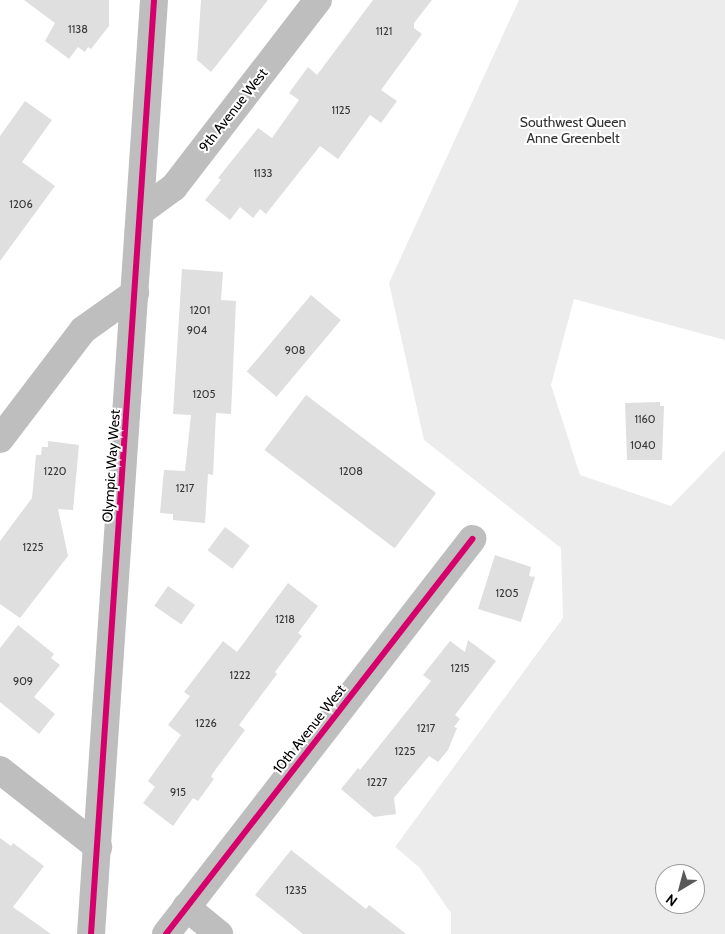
<!DOCTYPE html>
<html>
<head>
<meta charset="utf-8">
<style>
  body { margin:0 }
  #map { position:relative; width:725px; height:934px; overflow:hidden; background:#fff; font-family:Cabin,sans-serif }
  div>[style] { position:absolute }
  [style*='--x'] { left:calc(var(--x)*1px); top:calc(var(--y)*1px); width:calc(var(--w)*1px); rotate:calc(var(--a)*1deg) }
  .green>* { inset:0; background:#ececec }
  .building>* { inset:0; background:#dfdfdf; transform-origin:0 0 }
  .minor>* { height:28px; margin:-14px; padding:0 14px; transform-origin:14px; border-radius:14px; background:#bebebe }
  .cycleway>* { height:6px; margin:-3px; padding:0 3px; transform-origin:3px; border-radius:3px; background:#d6006c }
  span { translate:-50% -50%; white-space:nowrap; text-align:center; line-height:1.15; -webkit-text-stroke:4px #fff; paint-order:stroke }
  .number-label { font-size:11px; color:#383838 }
  .number-label span { -webkit-text-stroke-width:0 }
  .street-label { font-size:14px; color:#000 }
  .park-label { font-size:14px; color:#333 }
  .north { position:absolute; left:655px; top:864px; width:50px; height:50px; box-sizing:border-box; background:#fff; border:1px solid #999; border-radius:50%; rotate:217deg; font-size:14px; font-weight:700; line-height:20px; text-align:center; color:#000 }
  .north::after { content:''; display:block; margin:auto; width:18px; height:22px; background:#595959; clip-path:polygon(50% 0,100% 100%,50% 72%,0 100%) }
</style>
</head>
<body>
<div id="map">
  <div class="green">
    <div style="clip-path:polygon(evenodd,519px 0,725px 0,725px 340px,574px 299px,551px 385px,580px 475px,671px 506px,725px 450px,725px 934px,451px 934px,451px 913px,419px 867px,395px 847px,563px 618px,561px 548px,424px 440px,389px 283px,519px 0,665px 874px,695px 874px,695px 904px,665px 904px,665px 874px)"></div>
  </div>
  <div class="building">
    <div style="clip-path:polygon(24px 0,109px 0,109px 26px,91px 49px,88px 47px,85px 52px,78px 47px,69px 59px,45px 41px,55px 23px)"></div>
    <div style="clip-path:polygon(201px 0,268px 0,211px 72px,197px 60px)"></div>
    <div style="clip-path:polygon(373px 0,432px 0,414px 23px,414px 28px,422px 34px,381px 90px,397px 101px,381px 123px,370px 115px,338px 159px,320px 146px,266px 214px,260px 209px,253px 218px,240px 207px,230px 220px,205px 200px,221px 180px,218px 178px,258px 128px,272px 138px,299px 100px,289px 93px,308px 67px,317px 75px)"></div>
    <div style="clip-path:polygon(25px 101px,52px 120px,22px 162px,55px 186px,0 261px,0 136px)"></div>
    <div style="clip-path:polygon(182px 269px,223px 272px,221px 300px,236px 301px,231px 414px,216px 413px,213px 475px,208px 474px,205px 523px,173px 520px,173px 514px,160px 513px,164px 470px,185px 471px,191px 415px,173px 414px)"></div>
    <div style="left:311px;top:295px;width:39px;height:100px;rotate:40deg"></div>
    <div style="left:306px;top:395px;width:163px;height:69px;rotate:37deg"></div>
    <div style="clip-path:polygon(660px 402px,660px 406px,664px 406px,662px 460px,627px 460px,625px 403px)"></div>
    <div style="clip-path:polygon(48px 441px,79px 445px,73px 510px,58px 509px,68px 556px,20px 618px,0 604px,0 541px,32px 498px,36px 455px,41px 455px,42px 447px,48px 447px)"></div>
    <div style="left:225px;top:527px;width:31px;height:29px;rotate:37deg"></div>
    <div style="clip-path:polygon(495px 555px,531px 567px,529px 576px,535px 577px,521px 622px,478px 609px)"></div>
    <div style="clip-path:polygon(288px 583px,318px 606px,298px 633px,302px 636px,275px 672px,277px 674px,239px 725px,245px 730px,213px 773px,211px 777px,214px 779px,198px 801px,193px 798px,173px 826px,143px 803px,155px 787px,148px 781px,181px 735px,168px 725px,190px 696px,184px 692px,223px 641px,237px 652px)"></div>
    <div style="left:168px;top:586px;width:33px;height:24px;rotate:35deg"></div>
    <div style="clip-path:polygon(18px 625px,54px 654px,51px 658px,60px 665px,34px 697px,55px 714px,39px 734px,0 702px,0 648px)"></div>
    <div style="clip-path:polygon(468px 640px,496px 661px,455px 715px,460px 719px,454px 727px,457px 728px,448px 750px,438px 762px,429px 756px,394px 798px,396px 814px,374px 817px,341px 789px,358px 768px,360px 770px,431px 681px,423px 675px,450px 641px,465px 652px)"></div>
    <div style="clip-path:polygon(0 838px,11px 846px,13px 843px,44px 866px,13px 907px,51px 934px,0 934px)"></div>
    <div style="clip-path:polygon(291px 850px,366px 909px,369px 905px,406px 934px,303px 934px,255px 895px)"></div>
  </div>
  <div class="minor">
    <div style="--x:140;--y:212;--w:42;--a:-36.3"></div>
    <div style="--x:174;--y:187;--w:236;--a:-52.4"></div>
    <div style="--x:0;--y:439;--w:137;--a:-52.7"></div>
    <div style="--x:83;--y:330;--w:64;--a:-35.4"></div>
    <div style="--x:0;--y:770;--w:125;--a:38.2"></div>
    <div style="--x:186;--y:907;--w:43;--a:39.3"></div>
    <div style="--x:91;--y:934;--w:936;--a:-86.14"></div>
    <div style="--x:166;--y:934;--w:500;--a:-52.2"></div>
  </div>
  <div class="cycleway">
    <div style="--x:91;--y:934;--w:936;--a:-86.14"></div>
    <div style="--x:166;--y:934;--w:500;--a:-52.2"></div>
  </div>
  <div class="number-label">
    <span style="left:78px;top:29px">1138</span>
    <span style="left:384px;top:31px">1121</span>
    <span style="left:341px;top:110px">1125</span>
    <span style="left:263px;top:173px">1133</span>
    <span style="left:21px;top:204px">1206</span>
    <span style="left:200px;top:310px">1201</span>
    <span style="left:197px;top:330px">904</span>
    <span style="left:295px;top:350px">908</span>
    <span style="left:204px;top:394px">1205</span>
    <span style="left:645px;top:419px">1160</span>
    <span style="left:643px;top:445px">1040</span>
    <span style="left:55px;top:471px">1220</span>
    <span style="left:351px;top:471px">1208</span>
    <span style="left:185px;top:488px">1217</span>
    <span style="left:33px;top:547px">1225</span>
    <span style="left:507px;top:593px">1205</span>
    <span style="left:285px;top:619px">1218</span>
    <span style="left:460px;top:668px">1215</span>
    <span style="left:240px;top:675px">1222</span>
    <span style="left:23px;top:681px">909</span>
    <span style="left:206px;top:723px">1226</span>
    <span style="left:426px;top:728px">1217</span>
    <span style="left:405px;top:751px">1225</span>
    <span style="left:377px;top:782px">1227</span>
    <span style="left:178px;top:792px">915</span>
    <span style="left:296px;top:890px">1235</span>
  </div>
  <div class="street-label">
    <span style="left:233px;top:110px;rotate:-52deg">9th Avenue West</span>
    <span style="left:111px;top:466px;rotate:-86deg">Olympic Way West</span>
    <span style="left:309px;top:729px;rotate:-52deg">10th Avenue West</span>
  </div>
  <div class="park-label">
    <span style="left:573px;top:130px">Southwest Queen<br>Anne Greenbelt</span>
  </div>
  <div class="north">N</div>
</div>
</body>
</html>
